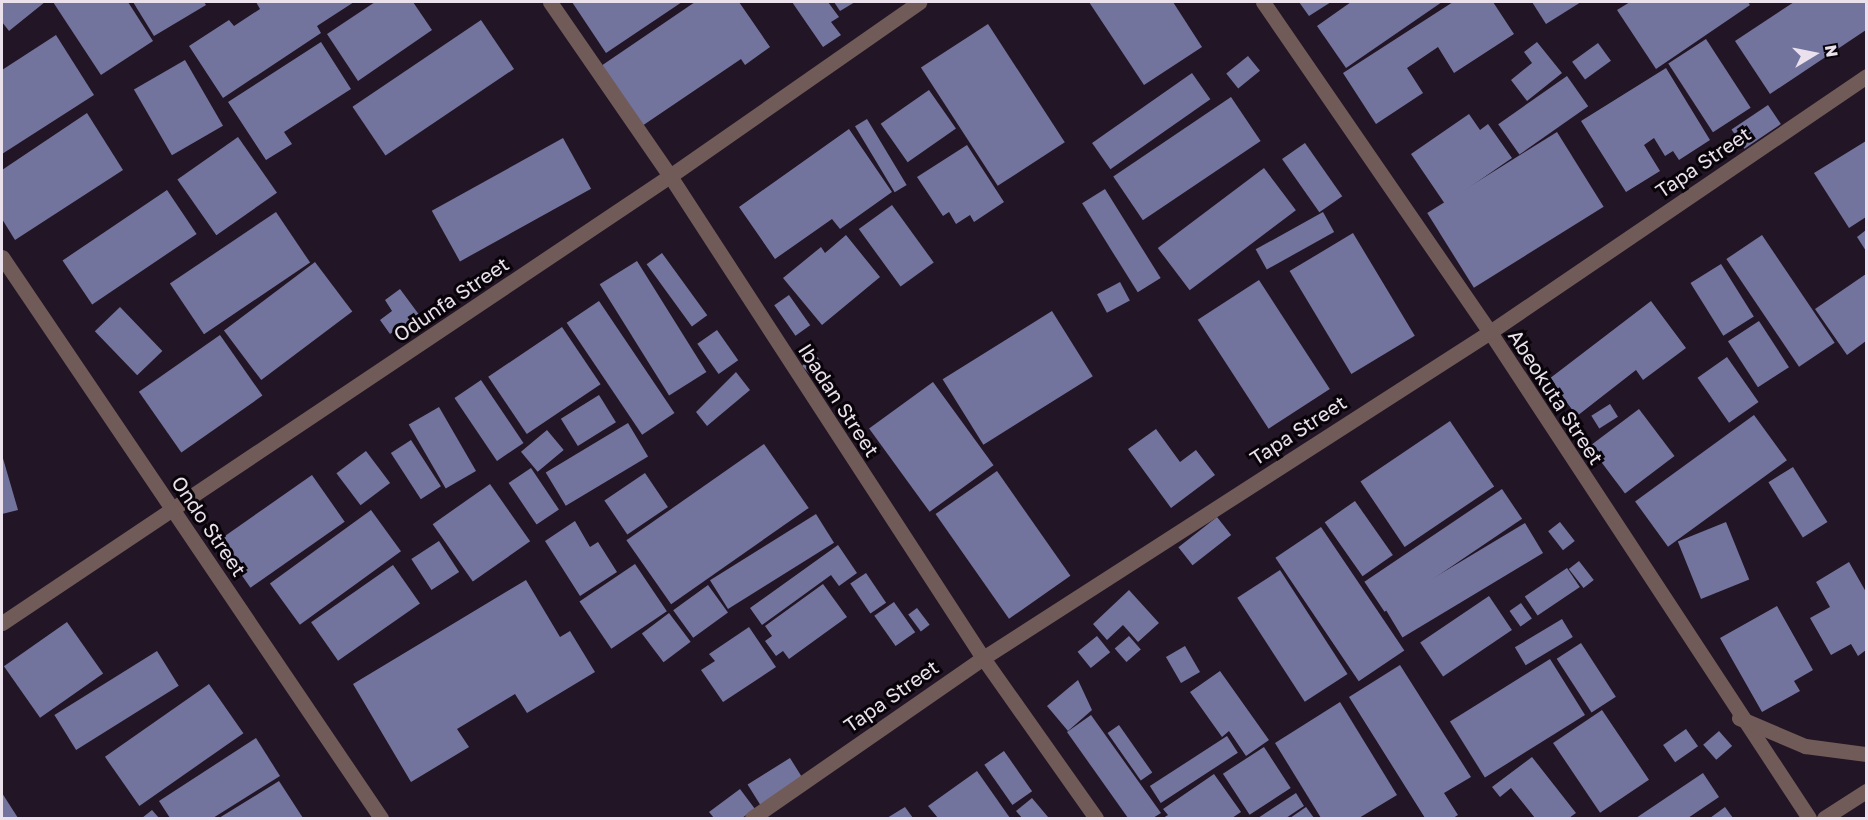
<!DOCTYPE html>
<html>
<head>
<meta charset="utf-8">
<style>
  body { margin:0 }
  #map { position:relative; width:1868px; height:820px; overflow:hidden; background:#221525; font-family:"Golos Text",sans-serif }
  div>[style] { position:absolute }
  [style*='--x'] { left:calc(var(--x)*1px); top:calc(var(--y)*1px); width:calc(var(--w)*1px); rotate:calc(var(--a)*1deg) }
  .building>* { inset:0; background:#73749e; transform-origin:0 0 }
  .street>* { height:15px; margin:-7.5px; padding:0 7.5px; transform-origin:7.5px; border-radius:7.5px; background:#715b59 }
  span { translate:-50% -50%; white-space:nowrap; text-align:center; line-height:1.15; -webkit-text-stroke:6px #080409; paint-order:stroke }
  .street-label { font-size:20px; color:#eae1ec }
  .frame { position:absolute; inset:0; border:3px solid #eae1ec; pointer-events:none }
  .north { position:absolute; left:1784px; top:24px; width:60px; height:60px; -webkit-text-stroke:4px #080409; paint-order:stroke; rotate:80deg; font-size:16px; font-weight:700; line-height:24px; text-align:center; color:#eae1ec }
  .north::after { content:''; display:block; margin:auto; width:21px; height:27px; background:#eae1ec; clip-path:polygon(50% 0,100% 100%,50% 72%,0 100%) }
</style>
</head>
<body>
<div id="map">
  <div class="building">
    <div style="clip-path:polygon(2px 2px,45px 2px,9px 31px,2px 22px)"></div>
    <div style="clip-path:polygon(53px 2px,128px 2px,153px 41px,101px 75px)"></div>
    <div style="clip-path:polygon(133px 2px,204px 2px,206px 5px,154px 36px)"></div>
    <div style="clip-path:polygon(256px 2px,354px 2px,317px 26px,321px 33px,223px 98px,189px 46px,229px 20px,234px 26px,260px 9px)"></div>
    <div style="clip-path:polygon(375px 2px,413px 2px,432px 30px,358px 81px,327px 34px)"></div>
    <div style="clip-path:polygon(572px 2px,682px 2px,606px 53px)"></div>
    <div style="clip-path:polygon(695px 2px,739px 2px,770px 47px,745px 65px,741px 59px,642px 126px,601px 66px)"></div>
    <div style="clip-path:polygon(792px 2px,828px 2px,839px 17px,831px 22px,841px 35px,823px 47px)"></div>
    <div style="clip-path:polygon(834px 2px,855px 2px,840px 11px)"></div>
    <div style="clip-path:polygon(1089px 2px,1173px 2px,1202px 47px,1144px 85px)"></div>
    <div style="clip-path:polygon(1299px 2px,1331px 2px,1309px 16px)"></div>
    <div style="clip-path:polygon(1351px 2px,1442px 2px,1346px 68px,1317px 26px)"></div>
    <div style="clip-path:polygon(1453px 2px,1493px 2px,1514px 34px,1454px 73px,1438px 47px,1407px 68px,1423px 93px,1376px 124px,1343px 73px)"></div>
    <div style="clip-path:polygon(1532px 2px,1581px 2px,1546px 24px)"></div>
    <div style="clip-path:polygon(1630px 2px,1748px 2px,1750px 5px,1656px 69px,1617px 10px)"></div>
    <div style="clip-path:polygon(1794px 2px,1866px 2px,1866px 30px,1770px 94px,1735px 41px)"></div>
    <div style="left:481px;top:20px;width:59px;height:155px;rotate:56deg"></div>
    <div style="left:988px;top:24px;width:141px;height:80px;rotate:57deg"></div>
    <div style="clip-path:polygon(56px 35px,94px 95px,2px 154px,2px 70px)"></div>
    <div style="left:1706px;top:39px;width:82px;height:45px;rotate:57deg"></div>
    <div style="clip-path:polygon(321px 42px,351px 89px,284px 132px,292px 144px,266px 160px,228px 102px)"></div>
    <div style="clip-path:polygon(1537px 42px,1562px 73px,1527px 101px,1511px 80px,1532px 63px,1524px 52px)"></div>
    <div style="left:1598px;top:43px;width:22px;height:32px;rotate:54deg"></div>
    <div style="left:1248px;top:56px;width:19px;height:28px;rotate:51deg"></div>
    <div style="left:185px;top:60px;width:76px;height:59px;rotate:60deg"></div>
    <div style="clip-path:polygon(1666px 68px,1710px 140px,1679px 160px,1673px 151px,1665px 156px,1654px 138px,1644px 145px,1660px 171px,1626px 192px,1581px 121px)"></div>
    <div style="left:1192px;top:73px;width:32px;height:122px;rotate:55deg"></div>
    <div style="left:1567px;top:76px;width:37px;height:84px;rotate:55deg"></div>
    <div style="left:929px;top:90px;width:47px;height:59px;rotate:55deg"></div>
    <div style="left:1231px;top:97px;width:53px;height:142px;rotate:56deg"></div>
    <div style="left:1768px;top:105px;width:23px;height:44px;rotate:56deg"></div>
    <div style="clip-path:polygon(87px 113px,123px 170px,15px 240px,2px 219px,2px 170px)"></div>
    <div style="clip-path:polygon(1469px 114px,1480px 130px,1488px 124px,1512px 158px,1445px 204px,1411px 154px)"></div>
    <div style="left:867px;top:119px;width:77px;height:14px;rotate:59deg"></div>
    <div style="clip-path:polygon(849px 129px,892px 192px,840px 229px,832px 219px,775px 259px,739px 207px)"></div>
    <div style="left:1557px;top:132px;width:88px;height:153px;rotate:58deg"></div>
    <div style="left:238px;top:137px;width:68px;height:74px;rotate:55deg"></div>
    <div style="left:563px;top:138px;width:58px;height:150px;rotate:61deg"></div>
    <div style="clip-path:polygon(1866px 141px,1866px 217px,1849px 228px,1814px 173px)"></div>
    <div style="left:1305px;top:143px;width:65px;height:28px;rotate:55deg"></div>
    <div style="clip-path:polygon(967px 145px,1004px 202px,974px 222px,970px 215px,956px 224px,949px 212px,943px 216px,917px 177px)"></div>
    <div style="left:1264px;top:168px;width:53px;height:133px;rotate:53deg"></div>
    <div style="left:1105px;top:189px;width:105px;height:27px;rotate:58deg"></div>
    <div style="left:167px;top:190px;width:53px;height:126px;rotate:56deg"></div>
    <div style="left:892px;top:205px;width:71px;height:41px;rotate:54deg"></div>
    <div style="left:276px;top:212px;width:61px;height:128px;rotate:56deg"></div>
    <div style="left:1323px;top:212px;width:23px;height:77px;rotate:61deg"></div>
    <div style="clip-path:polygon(1866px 230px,1866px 251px,1857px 237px)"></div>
    <div style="left:1353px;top:233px;width:120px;height:74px;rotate:59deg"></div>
    <div style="clip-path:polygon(846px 235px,880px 277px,822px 325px,783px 278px,821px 247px,825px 253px)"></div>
    <div style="left:1762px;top:235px;width:130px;height:43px;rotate:56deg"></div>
    <div style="left:662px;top:253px;width:77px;height:19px;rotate:54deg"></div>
    <div style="left:637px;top:261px;width:131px;height:44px;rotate:58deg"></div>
    <div style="left:315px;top:262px;width:62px;height:114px;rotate:53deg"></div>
    <div style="left:1721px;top:264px;width:62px;height:36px;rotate:58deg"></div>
    <div style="clip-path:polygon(1866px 274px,1866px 341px,1847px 355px,1815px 309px)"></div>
    <div style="left:1259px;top:280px;width:130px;height:73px;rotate:57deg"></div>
    <div style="left:1120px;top:282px;width:21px;height:26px;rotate:62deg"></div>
    <div style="clip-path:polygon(400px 289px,423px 320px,407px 331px,402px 325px,390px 334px,380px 320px,392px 311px,385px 300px)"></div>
    <div style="left:789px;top:295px;width:37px;height:18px;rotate:55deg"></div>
    <div style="left:599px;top:301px;width:135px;height:39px;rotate:56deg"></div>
    <div style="clip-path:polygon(1651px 301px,1686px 348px,1643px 380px,1636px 370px,1577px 416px,1549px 379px)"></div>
    <div style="left:120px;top:307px;width:61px;height:35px;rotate:46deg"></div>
    <div style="left:1052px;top:311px;width:77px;height:129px;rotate:58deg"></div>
    <div style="left:1759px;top:321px;width:55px;height:37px;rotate:57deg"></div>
    <div style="left:562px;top:327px;width:69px;height:89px;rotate:56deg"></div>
    <div style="left:717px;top:330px;width:37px;height:24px;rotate:55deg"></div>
    <div style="left:220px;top:335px;width:74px;height:99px;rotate:55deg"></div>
    <div style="clip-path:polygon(815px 354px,822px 363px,811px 375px,802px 366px)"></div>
    <div style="left:1727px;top:357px;width:55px;height:36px;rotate:55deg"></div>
    <div style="clip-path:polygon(736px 372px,750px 390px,707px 426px,696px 412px)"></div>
    <div style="left:481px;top:380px;width:76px;height:32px;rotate:56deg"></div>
    <div style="left:933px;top:382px;width:103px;height:79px;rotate:54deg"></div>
    <div style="left:599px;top:395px;width:32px;height:45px;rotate:58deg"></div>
    <div style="left:1610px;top:404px;width:15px;height:22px;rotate:58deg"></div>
    <div style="left:439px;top:407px;width:74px;height:35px;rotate:60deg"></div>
    <div style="left:1639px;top:409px;width:59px;height:62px;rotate:53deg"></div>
    <div style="left:1754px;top:415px;width:56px;height:147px;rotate:54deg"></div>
    <div style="left:1450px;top:421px;width:79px;height:108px;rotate:56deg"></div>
    <div style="left:628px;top:423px;width:39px;height:96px;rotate:59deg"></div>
    <div style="clip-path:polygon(1156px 429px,1180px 462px,1196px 450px,1215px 475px,1171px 508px,1128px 449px)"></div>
    <div style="left:547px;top:430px;width:26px;height:34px;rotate:50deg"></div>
    <div style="left:411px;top:440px;width:55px;height:24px;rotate:57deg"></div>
    <div style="left:764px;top:444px;width:78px;height:168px;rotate:55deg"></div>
    <div style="left:366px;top:451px;width:40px;height:37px;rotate:53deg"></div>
    <div style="clip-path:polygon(2px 455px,18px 510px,2px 514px)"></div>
    <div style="left:1793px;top:467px;width:65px;height:29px;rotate:58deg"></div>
    <div style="left:531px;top:468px;width:50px;height:27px;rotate:56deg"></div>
    <div style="left:997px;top:471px;width:128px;height:75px;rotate:55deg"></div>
    <div style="left:645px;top:473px;width:41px;height:49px;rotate:56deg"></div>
    <div style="left:312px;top:475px;width:57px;height:115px;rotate:55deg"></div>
    <div style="left:490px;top:484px;width:70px;height:70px;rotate:55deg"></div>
    <div style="left:1502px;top:489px;width:36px;height:166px;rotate:56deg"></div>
    <div style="left:1355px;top:501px;width:66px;height:37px;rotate:55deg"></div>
    <div style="left:371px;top:510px;width:51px;height:125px;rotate:54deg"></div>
    <div style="left:816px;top:514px;width:34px;height:125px;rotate:58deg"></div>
    <div style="left:1217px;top:517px;width:23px;height:49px;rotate:52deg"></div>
    <div style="clip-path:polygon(575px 521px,590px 547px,598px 542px,617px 572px,580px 596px,545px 541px)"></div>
    <div style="left:1560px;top:522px;width:24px;height:15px;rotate:52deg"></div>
    <div style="left:1726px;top:522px;width:62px;height:52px;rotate:68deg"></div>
    <div style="left:1525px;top:523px;width:35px;height:164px;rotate:59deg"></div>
    <div style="left:1321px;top:527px;width:149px;height:55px;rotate:56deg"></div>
    <div style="left:439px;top:541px;width:37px;height:33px;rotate:57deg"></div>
    <div style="clip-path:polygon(838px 545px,857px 573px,839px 586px,831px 575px,762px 625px,750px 608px)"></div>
    <div style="left:1579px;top:561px;width:24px;height:13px;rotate:52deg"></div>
    <div style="clip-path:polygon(1849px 562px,1866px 592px,1866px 650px,1858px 656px,1851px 644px,1831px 655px,1810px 618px,1830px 607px,1816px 582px)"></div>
    <div style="left:635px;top:564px;width:57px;height:67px;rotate:56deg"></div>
    <div style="left:393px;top:565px;width:47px;height:100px;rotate:55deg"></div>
    <div style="left:1567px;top:568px;width:23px;height:51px;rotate:56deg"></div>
    <div style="left:1280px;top:570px;width:124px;height:51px;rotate:57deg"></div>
    <div style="left:866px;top:573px;width:36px;height:19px;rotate:56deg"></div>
    <div style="clip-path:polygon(526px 580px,560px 637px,570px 631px,595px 672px,527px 713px,515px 694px,457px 729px,469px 747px,411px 782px,353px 684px)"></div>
    <div style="clip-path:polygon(823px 584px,847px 617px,789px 659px,783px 651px,776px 656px,765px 641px,772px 636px,765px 626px)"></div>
    <div style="left:708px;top:585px;width:34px;height:43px;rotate:54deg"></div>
    <div style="clip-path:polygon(1129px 590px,1159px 623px,1138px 642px,1123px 625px,1107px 640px,1093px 624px)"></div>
    <div style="left:1489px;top:596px;width:41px;height:83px;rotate:56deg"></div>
    <div style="left:894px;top:602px;width:37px;height:24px;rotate:55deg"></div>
    <div style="left:1521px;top:603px;width:19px;height:14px;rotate:55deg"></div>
    <div style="clip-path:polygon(1777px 606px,1813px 670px,1794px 681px,1800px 691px,1762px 712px,1720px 638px)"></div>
    <div style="left:917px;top:608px;width:21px;height:11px;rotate:53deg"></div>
    <div style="left:669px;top:613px;width:36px;height:34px;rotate:53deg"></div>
    <div style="left:1562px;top:619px;width:21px;height:55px;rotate:59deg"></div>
    <div style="left:67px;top:622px;width:63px;height:77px;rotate:55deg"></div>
    <div style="clip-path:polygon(749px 627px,776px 667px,723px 702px,701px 670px,715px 661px,709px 654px)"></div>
    <div style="left:1097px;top:636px;width:21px;height:25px;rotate:51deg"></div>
    <div style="left:1129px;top:636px;width:18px;height:19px;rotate:49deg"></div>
    <div style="left:1581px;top:643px;width:64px;height:29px;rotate:57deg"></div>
    <div style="left:1185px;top:646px;width:30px;height:22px;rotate:60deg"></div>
    <div style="left:157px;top:651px;width:41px;height:121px;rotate:58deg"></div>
    <div style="left:1550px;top:659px;width:66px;height:118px;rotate:58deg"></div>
    <div style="clip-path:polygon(1400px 665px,1471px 777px,1444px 793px,1458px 815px,1453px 818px,1425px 818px,1349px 697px)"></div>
    <div style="clip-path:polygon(1220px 671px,1269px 740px,1246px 756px,1229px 731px,1222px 737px,1190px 692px)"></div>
    <div style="clip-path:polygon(1078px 680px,1092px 710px,1068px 731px,1047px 706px)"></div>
    <div style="left:209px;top:684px;width:60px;height:127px;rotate:55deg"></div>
    <div style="clip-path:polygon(1340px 702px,1397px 795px,1359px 818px,1321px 818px,1275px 743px)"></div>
    <div style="left:1602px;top:710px;width:84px;height:59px;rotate:56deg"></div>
    <div style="clip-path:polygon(1091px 715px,1161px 813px,1153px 818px,1128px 818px,1067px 732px)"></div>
    <div style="left:1119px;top:725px;width:58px;height:14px;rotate:55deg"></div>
    <div style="left:1686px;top:729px;width:21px;height:28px;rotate:55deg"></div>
    <div style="left:1719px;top:731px;width:20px;height:21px;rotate:49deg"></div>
    <div style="left:1227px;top:736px;width:20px;height:92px;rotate:57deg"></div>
    <div style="clip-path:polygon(256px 738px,280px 776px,213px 818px,170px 818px,159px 801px)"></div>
    <div style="left:1264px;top:747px;width:49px;height:49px;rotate:57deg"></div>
    <div style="left:1004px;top:751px;width:49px;height:24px;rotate:55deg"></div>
    <div style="clip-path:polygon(1532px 757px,1576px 813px,1569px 818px,1535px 818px,1511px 788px,1500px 797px,1492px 787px)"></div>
    <div style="left:790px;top:758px;width:28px;height:50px;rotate:58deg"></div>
    <div style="clip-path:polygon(977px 771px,1010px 818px,938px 818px,928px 806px)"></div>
    <div style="clip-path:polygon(1703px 773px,1719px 797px,1688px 818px,1636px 818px)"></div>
    <div style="clip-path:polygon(1214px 774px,1241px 812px,1232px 818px,1163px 818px,1168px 815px,1163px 809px)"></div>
    <div style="clip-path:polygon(279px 781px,303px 818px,219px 818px)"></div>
    <div style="clip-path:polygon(740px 789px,755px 809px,742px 818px,714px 818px,709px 812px)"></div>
    <div style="clip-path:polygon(2px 793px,18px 818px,2px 818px)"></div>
    <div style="clip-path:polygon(1296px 793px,1304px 806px,1286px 818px,1258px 818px)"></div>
    <div style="clip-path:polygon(1032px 798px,1048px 817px,1046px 818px,1022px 818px,1016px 811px)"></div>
    <div style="clip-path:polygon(905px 807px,913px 818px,887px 818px)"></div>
    <div style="clip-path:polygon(1306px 807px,1314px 818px,1290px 818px)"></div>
    <div style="clip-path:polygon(1725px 807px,1733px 818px,1710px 818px)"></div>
    <div style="clip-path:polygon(152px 810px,159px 818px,142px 818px)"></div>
  </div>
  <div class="street">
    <div style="--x:550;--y:2;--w:211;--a:55.4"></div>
    <div style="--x:670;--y:176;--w:575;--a:57"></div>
    <div style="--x:983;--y:658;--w:196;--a:54.8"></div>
    <div style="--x:1263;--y:2;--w:401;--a:55.5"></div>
    <div style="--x:1490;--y:332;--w:581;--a:56.72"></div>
    <div style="--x:2;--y:257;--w:677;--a:55.96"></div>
    <div style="--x:2;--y:623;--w:804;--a:-33.79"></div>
    <div style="--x:670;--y:176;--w:304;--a:-34.9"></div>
    <div style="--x:1739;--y:718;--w:72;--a:23"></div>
    <div style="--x:1805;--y:746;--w:62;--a:7.5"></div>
    <div style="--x:752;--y:818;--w:281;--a:-34.7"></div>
    <div style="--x:983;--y:658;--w:603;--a:-32.74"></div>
    <div style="--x:1490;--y:332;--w:455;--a:-34.2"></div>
    <div style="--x:1824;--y:818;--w:50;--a:-32.7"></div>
  </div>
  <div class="street-label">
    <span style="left:1703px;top:162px;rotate:-34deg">Tapa Street</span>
    <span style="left:451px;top:299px;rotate:-34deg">Odunfa Street</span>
    <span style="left:1556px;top:397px;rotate:57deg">Abeokuta Street</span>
    <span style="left:839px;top:400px;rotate:57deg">Ibadan Street</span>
    <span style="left:1298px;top:430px;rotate:-33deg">Tapa Street</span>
    <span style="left:209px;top:526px;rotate:56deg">Ondo Street</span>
    <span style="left:891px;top:696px;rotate:-35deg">Tapa Street</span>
  </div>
  <div class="frame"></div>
  <div class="north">N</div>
</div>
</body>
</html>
